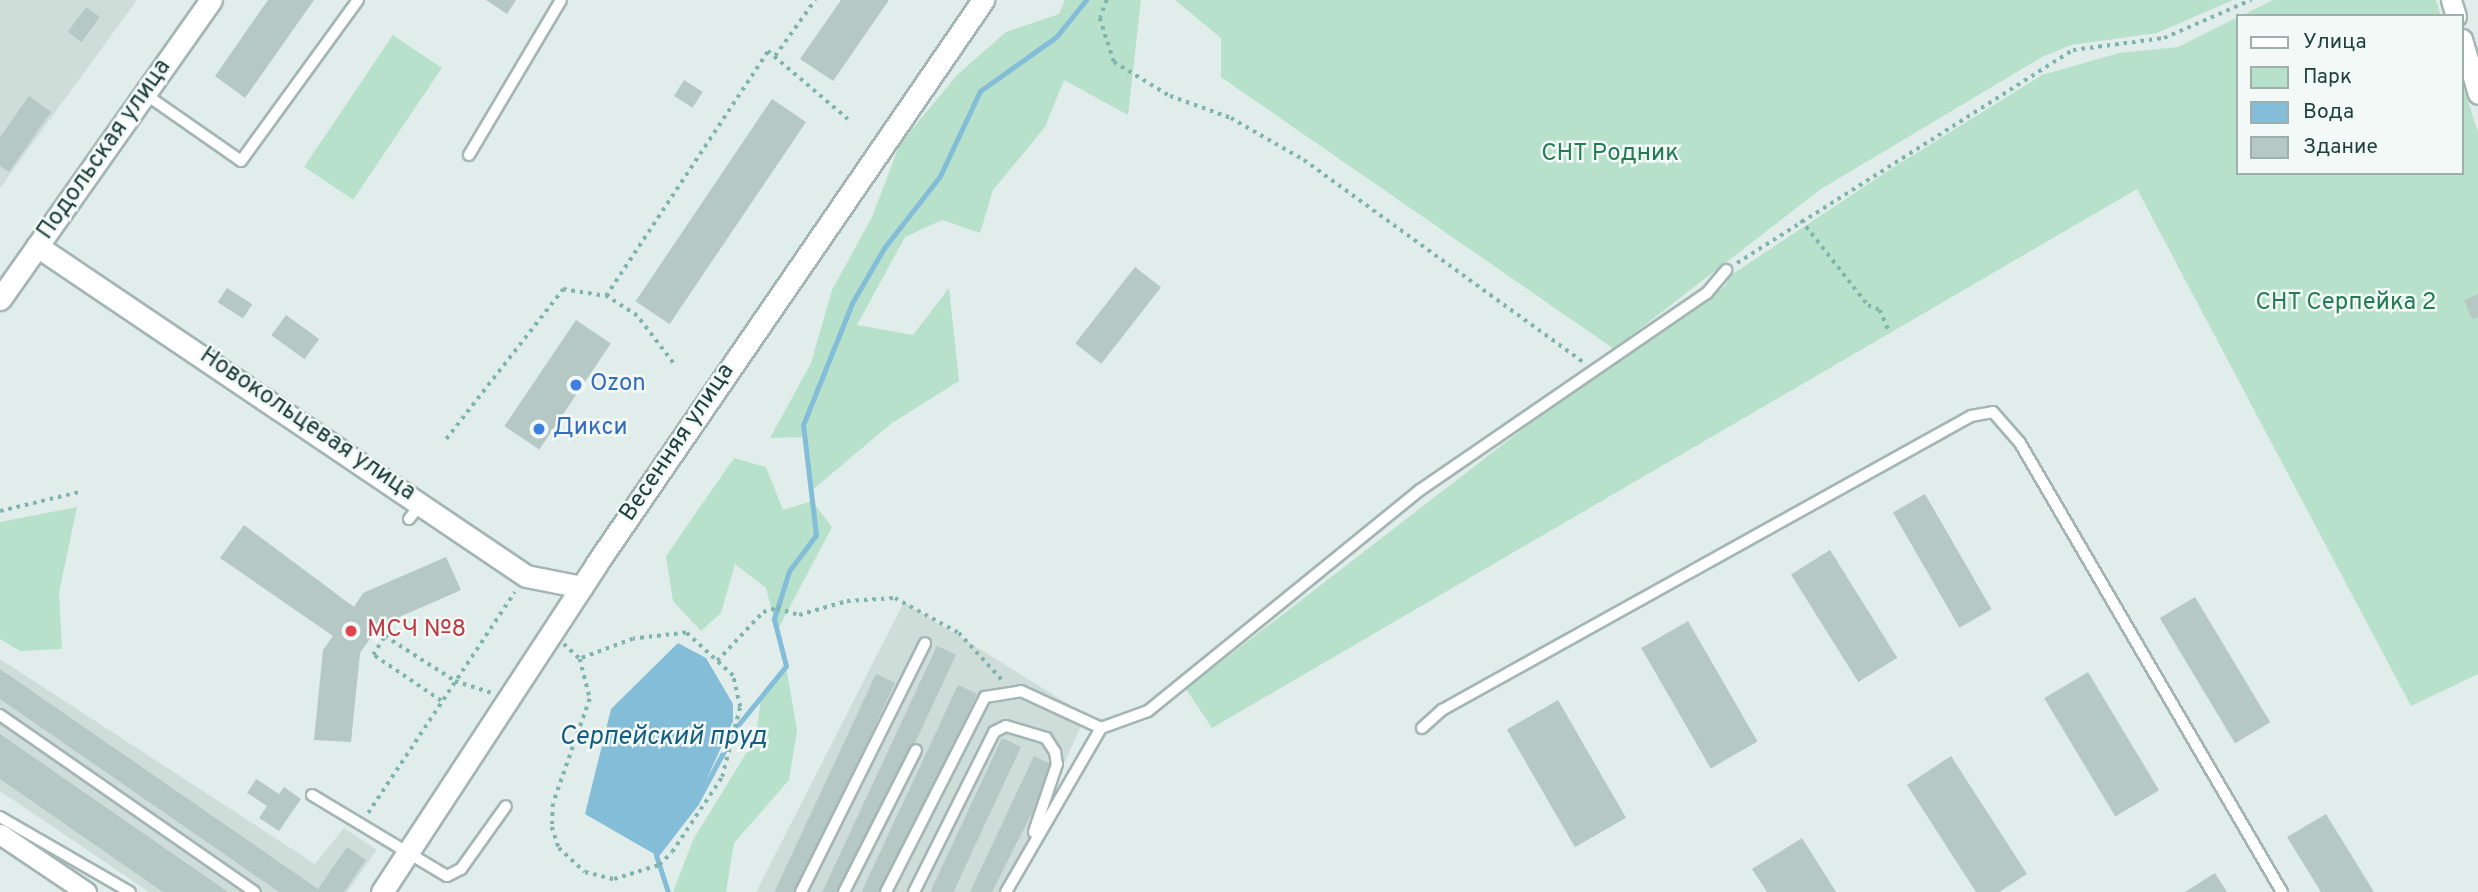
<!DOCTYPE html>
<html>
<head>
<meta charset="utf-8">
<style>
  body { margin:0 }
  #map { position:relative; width:2478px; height:892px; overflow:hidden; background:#e1edea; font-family:Overpass,sans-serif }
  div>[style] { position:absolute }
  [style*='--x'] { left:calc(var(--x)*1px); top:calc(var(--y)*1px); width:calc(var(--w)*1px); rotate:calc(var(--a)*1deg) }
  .built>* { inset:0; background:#cfddd9 }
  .green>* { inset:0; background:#b7e1ca; transform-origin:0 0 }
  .water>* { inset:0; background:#83bdd8 }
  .stream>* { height:5px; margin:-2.5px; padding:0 2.5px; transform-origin:2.5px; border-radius:2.5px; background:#83bdd8 }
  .building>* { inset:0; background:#b6c8c3; transform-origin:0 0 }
  .path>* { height:3.5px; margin-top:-1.75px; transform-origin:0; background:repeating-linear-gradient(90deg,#7eb4ac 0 3.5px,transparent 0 8.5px) }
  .roads { filter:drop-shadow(2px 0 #a3b6b3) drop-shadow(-2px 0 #a3b6b3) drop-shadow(0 2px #a3b6b3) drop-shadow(0 -2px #a3b6b3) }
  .service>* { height:10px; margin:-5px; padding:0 5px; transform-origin:5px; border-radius:5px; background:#fff }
  .minor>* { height:19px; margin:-9.5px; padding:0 9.5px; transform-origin:9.5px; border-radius:9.5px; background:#fff }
  .tertiary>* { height:21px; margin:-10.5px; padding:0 10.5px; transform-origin:10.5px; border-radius:10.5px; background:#fff }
  .dots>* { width:19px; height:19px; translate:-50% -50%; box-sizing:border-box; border:4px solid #f2f9f7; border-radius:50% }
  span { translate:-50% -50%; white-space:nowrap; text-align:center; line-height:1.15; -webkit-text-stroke:5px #f2f9f7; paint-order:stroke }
  .street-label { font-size:24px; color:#1f403d }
  .park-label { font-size:24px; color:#257b55 }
  .shop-label { font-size:24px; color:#366cbe }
  .left { translate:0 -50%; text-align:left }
  .health-label { font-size:24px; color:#be3a42 }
  .water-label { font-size:26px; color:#135d82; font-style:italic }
  .legend { position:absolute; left:2236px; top:14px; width:228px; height:161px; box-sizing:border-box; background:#f2f9f7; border:2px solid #9eafad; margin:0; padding:9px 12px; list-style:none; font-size:21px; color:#1f403d }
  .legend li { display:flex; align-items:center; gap:14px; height:35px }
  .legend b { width:35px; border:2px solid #9eafad }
</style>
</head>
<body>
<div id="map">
  <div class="built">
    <div style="clip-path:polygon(0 0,137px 0,0 188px)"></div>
    <div style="clip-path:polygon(904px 602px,1086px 715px,1006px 892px,756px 892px)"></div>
    <div style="clip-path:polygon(0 659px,315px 864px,344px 828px,377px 850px,347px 892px,149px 892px,0 791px)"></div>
  </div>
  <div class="green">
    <div style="clip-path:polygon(1065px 0,1141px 0,1128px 115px,1064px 80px,1045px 127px,993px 190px,980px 233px,942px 220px,905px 237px,857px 325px,913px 335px,949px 288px,959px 381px,892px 423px,811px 491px,804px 437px,770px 438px,811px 363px,832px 290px,872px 217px,900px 144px,957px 75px,1006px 32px,1059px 14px)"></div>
    <div style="clip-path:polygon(1175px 0,2233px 0,2157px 33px,2071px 45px,2042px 57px,1821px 189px,1614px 349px,1221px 77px,1221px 38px)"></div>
    <div style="clip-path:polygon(2273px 0,2436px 0,2441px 16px,2241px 16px)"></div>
    <div style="clip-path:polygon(2238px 17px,2238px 173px,2462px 173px,2462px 83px,2478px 132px,2478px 674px,2411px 706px,2137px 189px,1212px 728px,1186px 689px,1541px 415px,1725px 286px,1731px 275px,1894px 167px,2042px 75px,2119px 53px,2178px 47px)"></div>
    <div style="left:393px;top:35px;width:59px;height:159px;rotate:34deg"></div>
    <div style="clip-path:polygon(734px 458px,766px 467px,783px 510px,812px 501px,832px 527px,777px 631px,766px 588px,735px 564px,721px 613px,701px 631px,673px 601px,666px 556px)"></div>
    <div style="clip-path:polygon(77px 507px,59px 593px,62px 649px,20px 651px,0 639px,0 522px)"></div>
    <div style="clip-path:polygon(786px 666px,797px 730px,789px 780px,734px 843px,726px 892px,673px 892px,693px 840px,756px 737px,761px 697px)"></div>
  </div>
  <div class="water">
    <div style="clip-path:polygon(678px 643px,706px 658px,733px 704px,733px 721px,696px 803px,656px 855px,585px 814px,611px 709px)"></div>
  </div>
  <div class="stream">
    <div style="--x:668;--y:892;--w:39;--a:-108"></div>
    <div style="--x:656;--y:855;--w:66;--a:-52.4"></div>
    <div style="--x:696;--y:803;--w:89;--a:-61.7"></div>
    <div style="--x:738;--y:725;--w:76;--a:-50.9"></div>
    <div style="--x:786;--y:666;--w:49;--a:-104.3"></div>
    <div style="--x:774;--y:619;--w:50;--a:-72.6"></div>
    <div style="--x:789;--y:571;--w:45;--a:-53.1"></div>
    <div style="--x:816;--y:535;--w:111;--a:-96.7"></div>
    <div style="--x:803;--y:425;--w:131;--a:-68.1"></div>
    <div style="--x:852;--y:303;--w:64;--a:-59.8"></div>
    <div style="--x:884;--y:248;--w:91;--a:-52.1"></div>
    <div style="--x:940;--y:176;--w:94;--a:-64.8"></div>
    <div style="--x:980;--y:91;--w:93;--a:-35.4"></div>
    <div style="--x:1056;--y:37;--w:48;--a:-51"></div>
  </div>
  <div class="building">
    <div style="clip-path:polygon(268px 0,314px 0,245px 98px,215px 76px)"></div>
    <div style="clip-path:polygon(486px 0,516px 0,507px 14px)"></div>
    <div style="clip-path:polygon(841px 0,889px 0,833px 81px,800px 59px)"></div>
    <div style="left:86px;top:7px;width:17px;height:31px;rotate:36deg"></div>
    <div style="left:684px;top:80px;width:22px;height:19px;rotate:32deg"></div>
    <div style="clip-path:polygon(29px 96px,51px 112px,9px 172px,0 166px,0 137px)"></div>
    <div style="left:772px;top:99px;width:41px;height:244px;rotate:34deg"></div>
    <div style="left:1135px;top:267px;width:33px;height:97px;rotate:38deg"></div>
    <div style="left:227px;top:288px;width:30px;height:17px;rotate:33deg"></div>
    <div style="clip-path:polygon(2478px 294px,2478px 317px,2472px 319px,2464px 300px)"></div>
    <div style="left:286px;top:315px;width:41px;height:25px;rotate:36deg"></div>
    <div style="left:576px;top:320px;width:42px;height:128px;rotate:34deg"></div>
    <div style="left:1925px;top:494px;width:133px;height:37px;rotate:60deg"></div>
    <div style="clip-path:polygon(244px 525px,354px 607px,363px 593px,446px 557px,461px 590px,379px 626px,360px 653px,351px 742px,314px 740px,323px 650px,333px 636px,220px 558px)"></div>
    <div style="left:1830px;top:550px;width:127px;height:46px;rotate:58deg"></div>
    <div style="left:2195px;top:597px;width:146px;height:41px;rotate:59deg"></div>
    <div style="left:1688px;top:621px;width:139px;height:54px;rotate:60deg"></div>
    <div style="left:937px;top:646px;width:21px;height:275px;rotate:25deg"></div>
    <div style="clip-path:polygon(0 669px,318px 889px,347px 847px,366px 860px,344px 892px,279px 892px,0 699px)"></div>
    <div style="left:2088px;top:672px;width:138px;height:51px;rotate:59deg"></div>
    <div style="left:876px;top:674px;width:21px;height:245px;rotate:25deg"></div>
    <div style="left:958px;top:685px;width:21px;height:232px;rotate:25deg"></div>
    <div style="left:1558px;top:700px;width:136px;height:59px;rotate:60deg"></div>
    <div style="clip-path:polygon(0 734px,228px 892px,163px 892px,0 779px)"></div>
    <div style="left:1002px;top:738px;width:21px;height:172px;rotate:25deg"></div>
    <div style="clip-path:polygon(1034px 756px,1052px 765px,1034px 809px,992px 892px,970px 892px)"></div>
    <div style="clip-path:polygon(1951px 756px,2027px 874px,1999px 892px,1976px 892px,1907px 785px)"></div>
    <div style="clip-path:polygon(256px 779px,279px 794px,284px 787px,301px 799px,279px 831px,259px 818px,267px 806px,247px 793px)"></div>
    <div style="clip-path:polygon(2326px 814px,2374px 892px,2321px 892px,2287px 837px)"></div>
    <div style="clip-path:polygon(1802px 838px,1836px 892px,1767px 892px,1752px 869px)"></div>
    <div style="clip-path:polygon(2215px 873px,2227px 892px,2185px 892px)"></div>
  </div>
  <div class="path">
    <div style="--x:1107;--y:0;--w:19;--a:111"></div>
    <div style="--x:1100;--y:18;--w:46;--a:72.3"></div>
    <div style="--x:1114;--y:62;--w:66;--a:31.3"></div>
    <div style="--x:1170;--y:96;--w:65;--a:19.8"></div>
    <div style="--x:1231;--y:118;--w:84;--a:29.9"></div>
    <div style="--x:1304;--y:160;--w:344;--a:35.9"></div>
    <div style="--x:775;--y:56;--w:69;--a:-54.5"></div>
    <div style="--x:1801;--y:220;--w:108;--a:51.8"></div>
    <div style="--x:1868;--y:305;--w:13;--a:23"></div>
    <div style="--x:1880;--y:310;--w:25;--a:67"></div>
    <div style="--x:1737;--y:263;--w:398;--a:-32.4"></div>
    <div style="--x:2073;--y:50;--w:92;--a:-7.5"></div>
    <div style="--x:2164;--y:38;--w:95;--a:-23.6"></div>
    <div style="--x:673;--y:363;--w:59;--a:-127.5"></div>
    <div style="--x:637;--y:316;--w:37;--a:-147"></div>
    <div style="--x:606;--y:296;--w:294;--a:-56.5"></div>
    <div style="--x:768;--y:51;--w:105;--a:40.4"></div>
    <div style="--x:446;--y:439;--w:190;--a:-52"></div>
    <div style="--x:563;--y:289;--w:44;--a:9.2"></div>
    <div style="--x:0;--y:511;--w:81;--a:-13.5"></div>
    <div style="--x:564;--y:644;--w:22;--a:43"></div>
    <div style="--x:580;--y:659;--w:41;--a:76"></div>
    <div style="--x:590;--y:699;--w:111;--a:109.4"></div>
    <div style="--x:553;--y:804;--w:23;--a:92"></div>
    <div style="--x:552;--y:827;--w:22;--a:72"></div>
    <div style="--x:559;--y:848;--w:35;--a:43"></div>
    <div style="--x:585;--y:872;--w:30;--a:14"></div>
    <div style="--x:614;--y:879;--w:47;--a:-17.3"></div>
    <div style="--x:659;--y:865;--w:18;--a:-45"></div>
    <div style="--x:672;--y:852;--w:90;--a:-56.3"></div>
    <div style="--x:722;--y:777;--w:72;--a:-75.6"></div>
    <div style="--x:740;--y:707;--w:32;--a:-103"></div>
    <div style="--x:733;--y:676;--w:64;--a:-137.5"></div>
    <div style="--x:686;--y:633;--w:53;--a:173.5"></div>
    <div style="--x:633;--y:639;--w:57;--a:159.3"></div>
    <div style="--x:717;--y:661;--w:67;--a:-46.8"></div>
    <div style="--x:763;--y:612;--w:15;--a:-16"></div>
    <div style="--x:777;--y:608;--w:23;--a:18"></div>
    <div style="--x:799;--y:615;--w:50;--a:-16.3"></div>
    <div style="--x:847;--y:601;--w:48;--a:-3.6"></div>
    <div style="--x:895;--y:598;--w:73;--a:28.7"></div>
    <div style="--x:959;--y:633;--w:64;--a:47.5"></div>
    <div style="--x:441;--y:701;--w:82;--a:-145.9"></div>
    <div style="--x:373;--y:655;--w:22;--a:-58"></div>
    <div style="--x:385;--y:636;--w:83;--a:32.7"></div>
    <div style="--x:455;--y:681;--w:38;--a:18"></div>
    <div style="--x:368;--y:813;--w:265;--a:-56.4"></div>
  </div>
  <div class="roads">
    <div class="service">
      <div style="--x:145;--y:94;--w:117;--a:34.9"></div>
      <div style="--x:241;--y:161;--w:199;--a:-54"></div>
      <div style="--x:469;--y:155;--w:180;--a:-59.3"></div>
      <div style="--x:409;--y:519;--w:18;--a:-52"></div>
      <div style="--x:0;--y:715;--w:310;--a:34.8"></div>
      <div style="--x:1422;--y:728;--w:27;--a:-42"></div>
      <div style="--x:1442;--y:710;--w:605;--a:-29.06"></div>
      <div style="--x:1971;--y:416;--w:22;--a:-10"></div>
      <div style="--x:1993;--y:412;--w:41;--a:48.9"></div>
      <div style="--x:2020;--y:443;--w:520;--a:59.74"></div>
      <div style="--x:312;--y:795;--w:157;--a:31"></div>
      <div style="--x:447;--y:876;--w:16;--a:-27"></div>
      <div style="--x:461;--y:869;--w:77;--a:-54.5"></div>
      <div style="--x:0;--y:817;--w:150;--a:30"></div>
      <div style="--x:801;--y:892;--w:278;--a:-63.5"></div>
      <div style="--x:844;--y:892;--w:159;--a:-63.1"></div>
      <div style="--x:886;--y:892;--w:219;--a:-63.1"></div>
      <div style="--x:985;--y:697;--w:36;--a:-9"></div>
      <div style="--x:1021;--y:691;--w:88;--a:24.8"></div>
      <div style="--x:914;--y:892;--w:179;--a:-63.4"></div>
      <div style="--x:994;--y:732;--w:13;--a:-27"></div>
      <div style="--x:1006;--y:726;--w:42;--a:16.7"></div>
      <div style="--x:1046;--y:738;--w:17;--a:57"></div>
      <div style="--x:1055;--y:752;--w:12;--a:81"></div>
      <div style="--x:1057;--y:764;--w:72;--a:108.7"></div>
      <div style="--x:1006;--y:892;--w:190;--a:-59.9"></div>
      <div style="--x:1101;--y:728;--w:50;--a:-19.9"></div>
      <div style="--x:1148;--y:711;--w:350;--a:-39.1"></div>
      <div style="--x:1420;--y:490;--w:348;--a:-34.5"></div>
      <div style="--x:1707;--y:293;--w:30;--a:-50"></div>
    </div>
    <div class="minor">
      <div style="--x:2451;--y:0;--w:17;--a:73"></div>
      <div style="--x:2462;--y:39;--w:57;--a:73.8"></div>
      <div style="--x:0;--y:834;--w:104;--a:34"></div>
    </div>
    <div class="tertiary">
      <div style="--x:37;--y:246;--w:590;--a:34.01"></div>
      <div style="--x:526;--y:576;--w:57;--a:11.1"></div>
      <div style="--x:0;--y:299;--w:366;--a:-54.8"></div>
      <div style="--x:382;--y:892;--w:393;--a:-56.8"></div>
      <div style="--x:597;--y:563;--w:683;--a:-55.56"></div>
    </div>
  </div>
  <div class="dots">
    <div style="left:576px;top:385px;background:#3f7fe0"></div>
    <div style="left:539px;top:429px;background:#3f7fe0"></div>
    <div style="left:351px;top:631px;background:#e0444e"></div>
  </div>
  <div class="street-label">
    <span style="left:105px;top:150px;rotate:-55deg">Подольская улица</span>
    <span style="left:307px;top:425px;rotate:34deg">Новокольцевая улица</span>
    <span style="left:678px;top:443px;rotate:-56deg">Весенняя улица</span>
  </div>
  <div class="park-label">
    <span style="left:1610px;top:155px">СНТ Родник</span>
    <span style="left:2346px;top:304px">СНТ Серпейка 2</span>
  </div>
  <div class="shop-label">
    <span class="left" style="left:590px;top:385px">Ozon</span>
    <span class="left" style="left:553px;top:429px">Дикси</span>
  </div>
  <div class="health-label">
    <span class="left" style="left:367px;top:631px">МСЧ №8</span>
  </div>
  <div class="water-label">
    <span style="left:663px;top:738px">Серпейский пруд</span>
  </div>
  <ul class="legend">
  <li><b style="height:9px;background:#fff"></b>Улица</li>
  <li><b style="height:19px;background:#b7e1ca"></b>Парк</li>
  <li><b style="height:19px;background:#83bdd8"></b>Вода</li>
  <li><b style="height:19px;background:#b6c8c3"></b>Здание</li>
  </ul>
</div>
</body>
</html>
